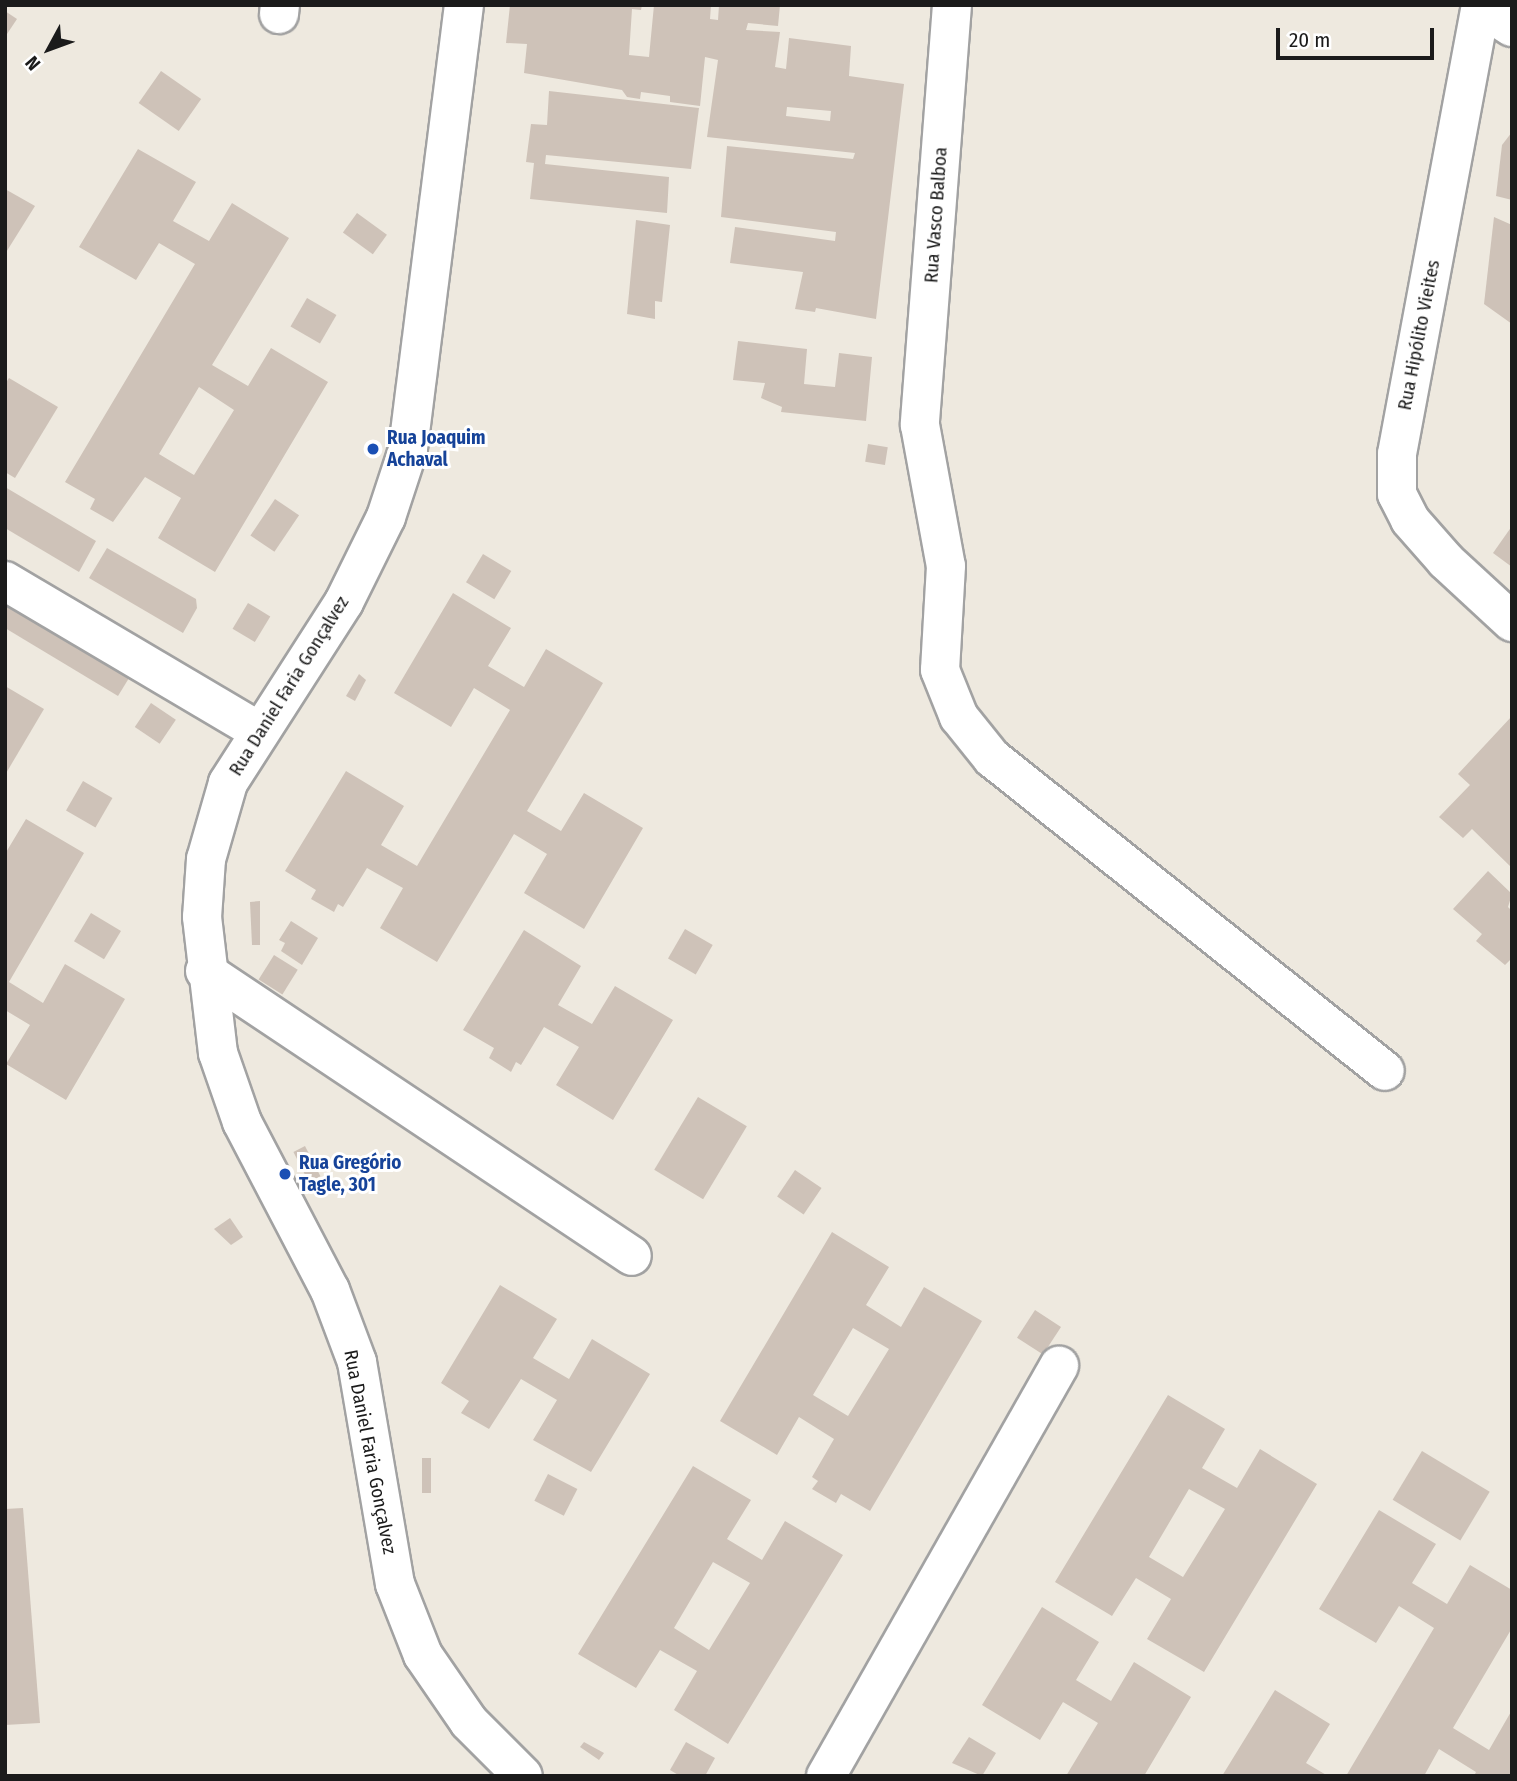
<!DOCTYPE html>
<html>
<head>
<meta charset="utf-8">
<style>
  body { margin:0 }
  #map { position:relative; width:1517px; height:1781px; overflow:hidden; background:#eee9df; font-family:"Fira Sans Condensed",sans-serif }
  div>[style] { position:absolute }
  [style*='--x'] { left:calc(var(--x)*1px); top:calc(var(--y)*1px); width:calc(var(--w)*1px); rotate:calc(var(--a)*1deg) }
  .building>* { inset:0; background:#cec2b8; transform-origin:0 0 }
  .roads { filter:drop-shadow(2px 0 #a2a2a2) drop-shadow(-2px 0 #a2a2a2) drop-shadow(0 2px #a2a2a2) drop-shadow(0 -2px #a2a2a2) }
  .minor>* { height:38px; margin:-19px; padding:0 19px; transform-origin:19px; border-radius:19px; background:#fff }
  .dots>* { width:19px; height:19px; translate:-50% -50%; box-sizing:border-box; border:4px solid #fff; border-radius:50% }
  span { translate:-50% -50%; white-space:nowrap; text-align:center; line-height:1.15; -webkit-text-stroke:6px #fff; paint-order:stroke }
  .street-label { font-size:19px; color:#1b1b1b }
  .transit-label { font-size:19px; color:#164399; font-weight:700 }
  .left { translate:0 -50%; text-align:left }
  .frame { position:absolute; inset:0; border:7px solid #1b1b1b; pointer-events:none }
  .north { position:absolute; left:14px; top:14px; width:70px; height:70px; -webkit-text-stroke:5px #fff; paint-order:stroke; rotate:229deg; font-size:19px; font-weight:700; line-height:28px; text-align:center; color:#1b1b1b }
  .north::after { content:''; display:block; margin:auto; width:24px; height:32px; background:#1b1b1b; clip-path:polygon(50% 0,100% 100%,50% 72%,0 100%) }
  .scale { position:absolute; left:1276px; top:28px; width:158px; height:32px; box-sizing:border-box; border:4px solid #1b1b1b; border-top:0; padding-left:9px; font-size:21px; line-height:24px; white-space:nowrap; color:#1b1b1b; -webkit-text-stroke:5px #fff; paint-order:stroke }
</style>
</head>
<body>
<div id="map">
  <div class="building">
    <div style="clip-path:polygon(evenodd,510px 5px,642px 5px,641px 10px,632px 9px,629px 55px,649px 57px,654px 5px,711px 5px,710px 19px,718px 20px,719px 5px,780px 5px,778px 26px,748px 23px,746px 30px,780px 32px,775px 67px,786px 69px,789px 38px,851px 46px,849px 76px,904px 84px,876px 319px,816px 308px,815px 312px,795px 309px,803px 272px,730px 263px,735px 227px,835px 241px,836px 232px,721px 217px,727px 146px,853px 159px,855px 153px,707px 137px,718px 60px,705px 57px,700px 106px,670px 102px,670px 96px,641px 92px,640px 99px,627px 97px,622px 90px,524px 73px,527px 44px,506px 43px,510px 5px,787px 107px,831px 111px,830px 121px,786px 116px,787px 107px)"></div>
    <div style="clip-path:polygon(5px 11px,17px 19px,5px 37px)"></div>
    <div style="left:161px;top:71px;width:49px;height:39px;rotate:35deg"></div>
    <div style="clip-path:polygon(549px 91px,699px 108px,691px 169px,546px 155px,545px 164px,669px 177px,667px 213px,530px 199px,534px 163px,526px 162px,531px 124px,547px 125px)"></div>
    <div style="clip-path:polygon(1512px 132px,1512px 200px,1496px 196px,1502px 145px)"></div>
    <div style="clip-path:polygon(evenodd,138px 149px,196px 182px,173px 221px,209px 241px,232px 203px,289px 238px,212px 365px,248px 386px,271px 348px,328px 382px,215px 572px,158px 538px,181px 498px,145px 477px,113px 522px,90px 509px,95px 499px,65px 482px,195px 264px,159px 243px,136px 280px,79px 247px,138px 149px,199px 387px,234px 410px,194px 475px,159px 454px,199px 387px)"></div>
    <div style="clip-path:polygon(5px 189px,35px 206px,5px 254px)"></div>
    <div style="left:357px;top:213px;width:37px;height:24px;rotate:36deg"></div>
    <div style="clip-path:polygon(1494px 217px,1512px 225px,1512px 324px,1484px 304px)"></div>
    <div style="clip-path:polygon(636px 220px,670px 225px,662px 302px,655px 301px,655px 319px,627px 314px)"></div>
    <div style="left:307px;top:298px;width:34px;height:33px;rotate:30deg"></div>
    <div style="clip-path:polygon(738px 341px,807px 349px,804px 384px,835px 387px,839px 353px,872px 357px,866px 421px,781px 412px,782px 407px,761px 398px,765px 383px,733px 380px)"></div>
    <div style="clip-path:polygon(9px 378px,58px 407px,15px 478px,5px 472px,5px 384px)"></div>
    <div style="left:868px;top:444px;width:20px;height:18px;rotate:9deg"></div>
    <div style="clip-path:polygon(5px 487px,96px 541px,79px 572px,5px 528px)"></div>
    <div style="left:275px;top:499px;width:29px;height:44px;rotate:34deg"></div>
    <div style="clip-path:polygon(1512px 526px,1512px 567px,1493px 553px)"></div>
    <div style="clip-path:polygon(107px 548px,196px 599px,197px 608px,183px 633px,89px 578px)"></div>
    <div style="left:483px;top:554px;width:33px;height:33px;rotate:31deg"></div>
    <div style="clip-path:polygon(5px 586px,137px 665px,118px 696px,5px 628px)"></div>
    <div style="clip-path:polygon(453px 593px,511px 628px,488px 666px,524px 687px,546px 649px,603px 683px,527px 811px,561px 831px,584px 793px,643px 828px,584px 929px,524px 893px,547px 854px,514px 834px,437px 962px,380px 928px,403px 888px,367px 868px,343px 907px,338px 904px,334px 912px,311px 899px,316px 890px,285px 871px,346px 771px,404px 806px,381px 845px,417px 866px,510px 710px,474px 688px,451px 727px,394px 693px)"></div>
    <div style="left:248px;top:603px;width:26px;height:30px;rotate:31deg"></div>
    <div style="clip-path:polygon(359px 674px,366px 680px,355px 701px,346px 696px)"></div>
    <div style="clip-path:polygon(5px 686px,44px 709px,5px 775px)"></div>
    <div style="left:151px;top:703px;width:30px;height:29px;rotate:34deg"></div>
    <div style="clip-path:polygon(1512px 716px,1512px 868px,1472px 829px,1463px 838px,1439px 817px,1470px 785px,1458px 774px)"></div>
    <div style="left:83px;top:781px;width:34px;height:34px;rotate:30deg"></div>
    <div style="clip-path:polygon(26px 819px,84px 853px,9px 982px,43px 1003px,65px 964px,125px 999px,66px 1100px,6px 1064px,30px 1025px,5px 1010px,5px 854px)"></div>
    <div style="clip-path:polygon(1488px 871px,1512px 894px,1508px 907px,1512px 911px,1512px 958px,1505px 965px,1476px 941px,1482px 934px,1453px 909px)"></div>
    <div style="clip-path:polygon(260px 901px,260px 945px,252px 945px,250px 902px)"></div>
    <div style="left:91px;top:913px;width:35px;height:33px;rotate:31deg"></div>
    <div style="clip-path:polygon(291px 921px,318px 938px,302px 965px,281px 951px,285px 943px,279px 940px)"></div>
    <div style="left:685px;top:929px;width:32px;height:34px;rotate:30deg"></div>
    <div style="clip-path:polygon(524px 930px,581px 966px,558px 1005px,592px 1024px,615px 986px,673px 1020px,613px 1120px,556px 1085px,579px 1047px,544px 1027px,521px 1065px,516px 1062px,511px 1072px,489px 1058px,494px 1048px,463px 1030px)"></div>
    <div style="left:274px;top:955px;width:28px;height:29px;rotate:32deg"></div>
    <div style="left:698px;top:1097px;width:57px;height:85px;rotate:31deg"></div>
    <div style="left:305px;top:1146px;width:34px;height:13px;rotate:63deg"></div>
    <div style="left:795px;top:1170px;width:32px;height:32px;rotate:34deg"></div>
    <div style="clip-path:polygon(230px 1218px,243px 1237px,231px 1245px,214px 1229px)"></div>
    <div style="clip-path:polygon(evenodd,832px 1232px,889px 1267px,866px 1305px,901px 1327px,924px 1287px,982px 1321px,870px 1511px,841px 1494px,836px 1503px,812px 1489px,818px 1481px,812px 1477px,834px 1439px,799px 1417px,777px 1455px,720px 1421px,832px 1232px,853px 1328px,889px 1349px,848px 1416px,813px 1395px,853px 1328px)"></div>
    <div style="clip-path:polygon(500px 1285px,557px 1319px,533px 1358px,569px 1379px,592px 1339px,650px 1374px,591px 1472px,533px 1440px,557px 1400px,521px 1379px,489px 1429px,461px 1413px,469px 1401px,441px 1383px)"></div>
    <div style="left:1035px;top:1310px;width:31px;height:33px;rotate:33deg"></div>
    <div style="clip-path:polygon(evenodd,1168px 1395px,1225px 1429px,1202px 1468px,1237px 1488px,1260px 1449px,1317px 1484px,1204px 1672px,1147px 1639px,1171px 1599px,1136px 1578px,1112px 1616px,1055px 1582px,1168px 1395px,1189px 1489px,1225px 1509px,1183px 1577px,1149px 1557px,1189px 1489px)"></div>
    <div style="left:1422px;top:1451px;width:79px;height:57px;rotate:31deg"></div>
    <div style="left:422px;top:1458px;width:9px;height:35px"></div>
    <div style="clip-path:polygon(evenodd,693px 1466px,751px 1500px,727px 1539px,762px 1560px,785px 1521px,843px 1555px,728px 1744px,674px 1710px,697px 1671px,660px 1650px,636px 1688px,578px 1654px,693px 1466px,713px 1562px,750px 1583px,709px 1650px,674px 1628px,713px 1562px)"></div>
    <div style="left:548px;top:1474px;width:33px;height:30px;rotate:27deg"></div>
    <div style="clip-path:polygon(23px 1508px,40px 1723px,5px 1725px,5px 1509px)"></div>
    <div style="clip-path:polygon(1379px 1510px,1436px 1544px,1412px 1583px,1447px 1604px,1470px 1565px,1512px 1590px,1512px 1628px,1453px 1728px,1489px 1750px,1512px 1710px,1512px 1776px,1474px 1776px,1476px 1772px,1439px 1749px,1424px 1776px,1346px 1776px,1434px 1628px,1399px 1606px,1376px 1643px,1319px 1609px)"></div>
    <div style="clip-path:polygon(1042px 1607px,1099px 1642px,1076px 1680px,1111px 1701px,1134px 1662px,1191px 1697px,1144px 1776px,1066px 1776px,1098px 1723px,1063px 1702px,1040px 1740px,982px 1705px)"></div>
    <div style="clip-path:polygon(1275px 1690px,1330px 1724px,1306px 1763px,1328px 1776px,1222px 1776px)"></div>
    <div style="clip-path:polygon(969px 1737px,996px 1753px,982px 1776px,952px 1763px)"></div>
    <div style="clip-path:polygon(584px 1742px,604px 1753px,599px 1760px,580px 1747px)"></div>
    <div style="clip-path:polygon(686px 1742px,715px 1758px,705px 1776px,680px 1776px,670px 1770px)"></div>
  </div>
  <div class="roads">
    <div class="minor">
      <div style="--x:464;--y:5;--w:449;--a:97.2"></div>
      <div style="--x:408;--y:450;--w:71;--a:108.2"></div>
      <div style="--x:386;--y:517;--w:95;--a:116.3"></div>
      <div style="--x:344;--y:602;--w:215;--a:122.7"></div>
      <div style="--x:228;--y:783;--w:79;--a:106.1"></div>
      <div style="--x:206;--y:859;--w:58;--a:93.9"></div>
      <div style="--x:202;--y:917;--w:137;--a:83.3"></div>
      <div style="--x:218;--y:1053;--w:73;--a:70.8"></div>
      <div style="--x:242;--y:1122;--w:190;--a:62.4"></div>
      <div style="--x:330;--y:1290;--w:77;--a:69.4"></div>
      <div style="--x:357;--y:1362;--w:225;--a:80.3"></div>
      <div style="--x:395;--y:1584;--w:76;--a:68.5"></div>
      <div style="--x:423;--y:1655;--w:81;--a:55.5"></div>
      <div style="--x:469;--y:1722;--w:76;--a:45"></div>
      <div style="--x:952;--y:5;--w:421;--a:94.4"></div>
      <div style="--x:920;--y:425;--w:143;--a:79.6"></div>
      <div style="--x:946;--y:566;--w:104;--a:93.3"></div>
      <div style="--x:940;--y:670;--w:51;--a:68"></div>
      <div style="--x:959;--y:717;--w:53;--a:51.2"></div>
      <div style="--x:992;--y:758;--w:502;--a:38.54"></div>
      <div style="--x:1481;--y:5;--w:457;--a:100.6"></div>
      <div style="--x:1397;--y:454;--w:40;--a:90"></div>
      <div style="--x:1397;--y:494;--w:29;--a:63"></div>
      <div style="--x:1410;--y:520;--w:55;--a:48.7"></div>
      <div style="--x:1446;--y:561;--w:90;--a:42.7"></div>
      <div style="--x:1481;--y:7;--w:37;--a:33"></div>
      <div style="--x:279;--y:14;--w:9;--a:-84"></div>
      <div style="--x:5;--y:581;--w:295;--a:30.6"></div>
      <div style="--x:205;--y:971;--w:513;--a:33.72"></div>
      <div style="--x:826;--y:1776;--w:472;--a:-60.4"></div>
    </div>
  </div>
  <div class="dots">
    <div style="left:373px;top:449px;background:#1a4fb4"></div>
    <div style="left:285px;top:1174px;background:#1a4fb4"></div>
  </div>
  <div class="street-label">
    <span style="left:936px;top:215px;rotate:-86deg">Rua Vasco Balboa</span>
    <span style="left:1419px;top:335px;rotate:-79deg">Rua Hipólito Vieites</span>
    <span style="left:289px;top:686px;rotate:-58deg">Rua Daniel Faria Gonçalvez</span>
    <span style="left:370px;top:1452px;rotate:79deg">Rua Daniel Faria Gonçalvez</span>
  </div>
  <div class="transit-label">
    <span class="left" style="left:387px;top:449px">Rua Joaquim<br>Achaval</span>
    <span class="left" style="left:299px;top:1174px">Rua Gregório<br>Tagle, 301</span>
  </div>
  <div class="frame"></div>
  <div class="north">N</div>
  <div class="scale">20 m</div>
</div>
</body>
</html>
